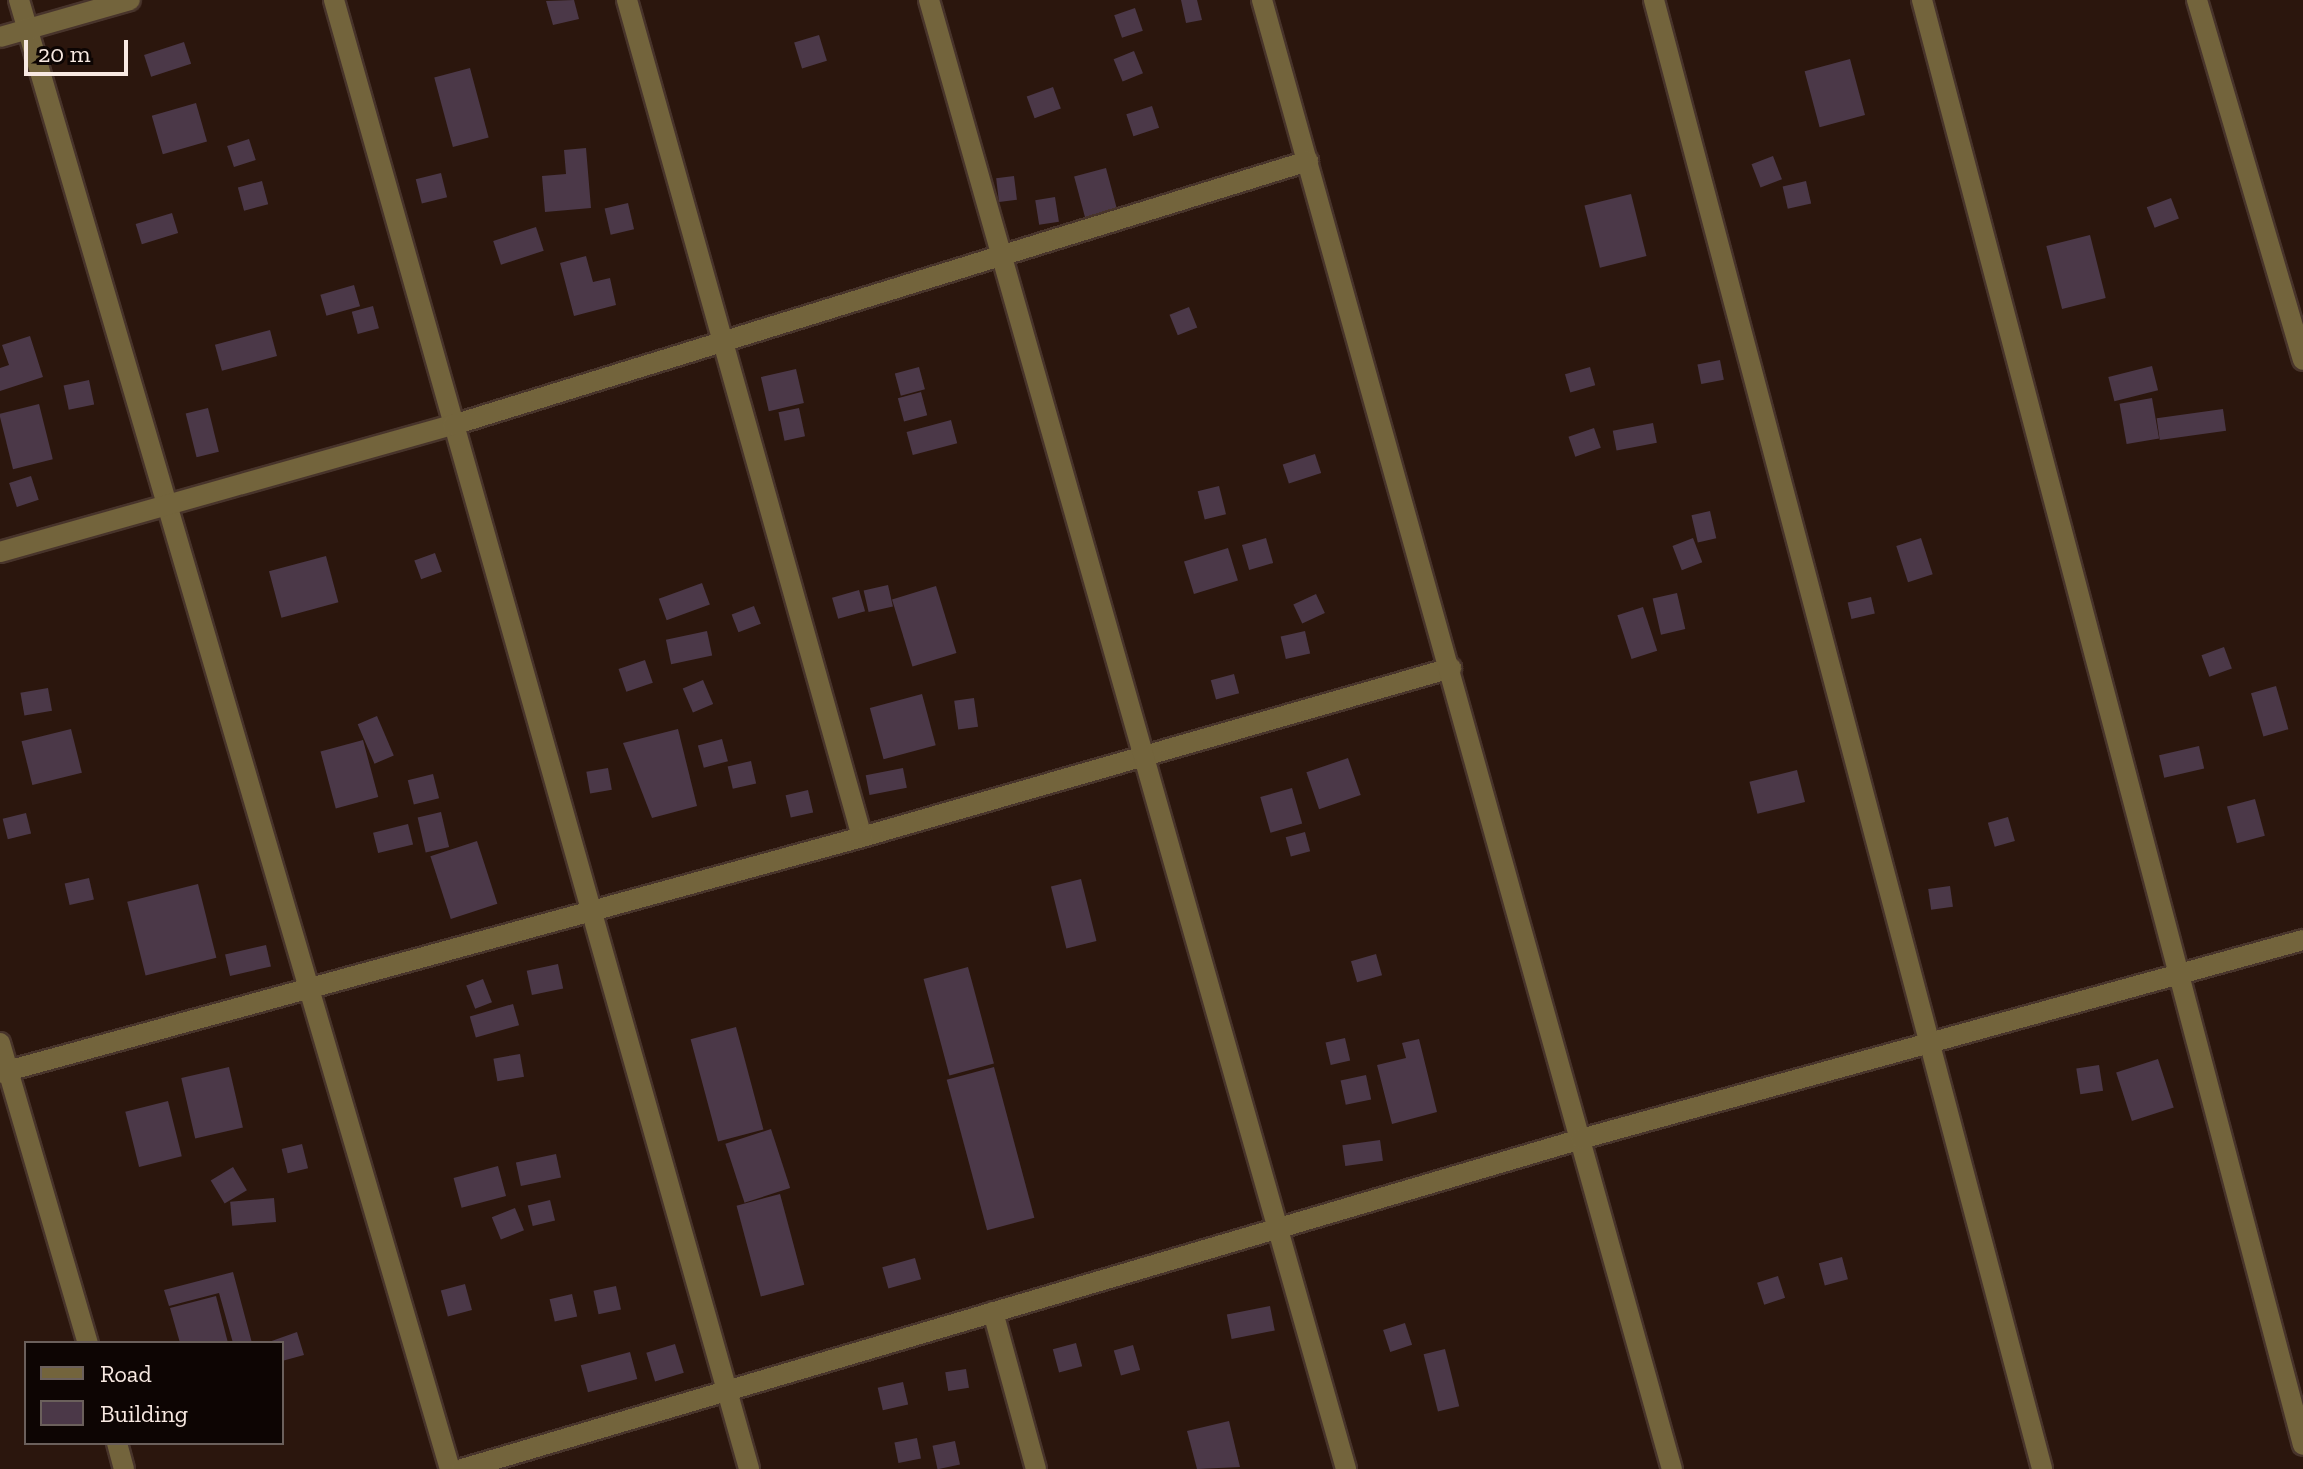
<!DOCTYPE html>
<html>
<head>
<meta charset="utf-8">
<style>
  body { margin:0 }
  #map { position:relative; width:2303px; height:1469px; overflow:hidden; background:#2b160d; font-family:"Zilla Slab",serif }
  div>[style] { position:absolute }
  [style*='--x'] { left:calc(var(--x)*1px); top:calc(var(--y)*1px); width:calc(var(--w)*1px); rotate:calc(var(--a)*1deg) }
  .building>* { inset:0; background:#4b3848; transform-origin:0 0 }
  .roads { filter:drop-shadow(2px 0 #48342b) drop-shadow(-2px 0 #48342b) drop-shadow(0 2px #48342b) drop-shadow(0 -2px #48342b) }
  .street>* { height:20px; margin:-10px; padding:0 10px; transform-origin:10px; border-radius:10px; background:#73643c }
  span { translate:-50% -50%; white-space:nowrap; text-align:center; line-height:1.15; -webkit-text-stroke:7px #0d0503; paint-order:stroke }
  .legend { position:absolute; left:24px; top:1341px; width:260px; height:104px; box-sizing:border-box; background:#0d0503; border:2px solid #6b605c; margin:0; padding:10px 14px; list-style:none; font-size:24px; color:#f8e9e2 }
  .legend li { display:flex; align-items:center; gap:16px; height:40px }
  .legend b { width:40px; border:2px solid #6b605c }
  .scale { position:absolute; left:24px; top:40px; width:104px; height:36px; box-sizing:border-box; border:4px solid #f8e9e2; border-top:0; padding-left:10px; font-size:24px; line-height:28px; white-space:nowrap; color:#f8e9e2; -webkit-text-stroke:6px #0d0503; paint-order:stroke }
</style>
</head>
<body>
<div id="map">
  <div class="building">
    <div style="clip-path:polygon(574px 0,579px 19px,553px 25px,546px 1px)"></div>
    <div style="clip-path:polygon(1181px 0,1197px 0,1202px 20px,1186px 23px)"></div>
    <div style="left:1135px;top:8px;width:24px;height:22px;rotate:71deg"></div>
    <div style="left:819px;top:35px;width:27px;height:26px;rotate:73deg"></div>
    <div style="left:184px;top:42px;width:23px;height:42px;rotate:72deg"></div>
    <div style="left:1134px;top:51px;width:24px;height:22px;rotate:68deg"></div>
    <div style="left:1850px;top:59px;width:58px;height:47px;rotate:75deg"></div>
    <div style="left:470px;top:68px;width:72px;height:37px;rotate:75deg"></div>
    <div style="left:1053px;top:87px;width:23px;height:28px;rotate:70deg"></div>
    <div style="left:196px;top:103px;width:40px;height:46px;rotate:74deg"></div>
    <div style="left:1152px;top:106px;width:23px;height:27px;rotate:72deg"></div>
    <div style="left:249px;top:139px;width:22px;height:23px;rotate:72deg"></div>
    <div style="clip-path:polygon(586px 148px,591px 208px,545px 212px,542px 176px,566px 174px,564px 150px)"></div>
    <div style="left:1773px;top:156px;width:25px;height:23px;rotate:69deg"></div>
    <div style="left:1106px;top:168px;width:46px;height:33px;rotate:75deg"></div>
    <div style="left:441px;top:173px;width:25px;height:26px;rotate:76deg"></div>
    <div style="left:1014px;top:176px;width:24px;height:18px;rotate:83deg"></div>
    <div style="left:262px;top:181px;width:24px;height:25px;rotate:75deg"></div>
    <div style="left:1806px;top:181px;width:23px;height:24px;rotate:77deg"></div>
    <div style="left:1631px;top:194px;width:64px;height:48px;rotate:76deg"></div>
    <div style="left:1055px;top:197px;width:25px;height:20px;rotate:81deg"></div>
    <div style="left:2171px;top:198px;width:22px;height:26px;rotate:69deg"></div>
    <div style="left:628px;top:203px;width:27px;height:24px;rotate:77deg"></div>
    <div style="left:172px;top:213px;width:21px;height:38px;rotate:73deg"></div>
    <div style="left:536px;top:227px;width:25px;height:45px;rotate:72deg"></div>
    <div style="left:2090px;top:235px;width:65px;height:45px;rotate:76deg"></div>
    <div style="clip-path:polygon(586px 256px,593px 282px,610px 278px,616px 305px,574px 316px,560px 263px)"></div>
    <div style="left:354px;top:285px;width:22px;height:35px;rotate:74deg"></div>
    <div style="left:373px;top:306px;width:23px;height:22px;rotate:75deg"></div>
    <div style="left:1189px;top:307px;width:22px;height:21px;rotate:68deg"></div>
    <div style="left:270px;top:330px;width:27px;height:57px;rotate:75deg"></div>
    <div style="clip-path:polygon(30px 336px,43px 377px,0 391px,0 368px,9px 365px,2px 345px)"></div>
    <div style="left:1720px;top:360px;width:20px;height:23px;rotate:79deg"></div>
    <div style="left:2152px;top:366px;width:25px;height:45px;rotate:76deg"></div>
    <div style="left:919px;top:367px;width:23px;height:25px;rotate:75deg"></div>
    <div style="left:1590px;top:367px;width:19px;height:26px;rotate:74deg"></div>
    <div style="left:796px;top:369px;width:35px;height:36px;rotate:77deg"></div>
    <div style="left:89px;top:380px;width:25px;height:26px;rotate:78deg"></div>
    <div style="left:921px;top:392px;width:24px;height:24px;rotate:75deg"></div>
    <div style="left:2152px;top:398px;width:41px;height:33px;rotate:80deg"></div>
    <div style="left:39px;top:404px;width:57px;height:41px;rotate:76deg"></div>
    <div style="left:208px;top:408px;width:45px;height:23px;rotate:76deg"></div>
    <div style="left:799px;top:408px;width:29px;height:21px;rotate:78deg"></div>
    <div style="left:2223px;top:409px;width:22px;height:67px;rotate:82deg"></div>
    <div style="left:951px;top:420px;width:24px;height:46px;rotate:75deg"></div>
    <div style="left:1653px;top:423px;width:20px;height:41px;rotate:79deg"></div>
    <div style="left:1594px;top:428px;width:21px;height:27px;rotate:71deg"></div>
    <div style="left:1315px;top:454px;width:20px;height:34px;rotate:72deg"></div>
    <div style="left:31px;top:476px;width:25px;height:23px;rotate:72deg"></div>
    <div style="left:1219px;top:486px;width:29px;height:22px;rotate:76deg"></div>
    <div style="left:1710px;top:511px;width:28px;height:19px;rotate:77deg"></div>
    <div style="left:1266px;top:538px;width:26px;height:25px;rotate:74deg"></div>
    <div style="left:1693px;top:538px;width:26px;height:22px;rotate:69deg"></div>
    <div style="left:1921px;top:538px;width:38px;height:26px;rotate:72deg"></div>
    <div style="left:1228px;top:548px;width:34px;height:46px;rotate:73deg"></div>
    <div style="left:435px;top:553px;width:20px;height:22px;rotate:70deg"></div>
    <div style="left:326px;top:556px;width:48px;height:59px;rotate:75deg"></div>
    <div style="left:702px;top:583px;width:23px;height:46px;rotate:70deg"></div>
    <div style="left:888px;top:585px;width:22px;height:25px;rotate:77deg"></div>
    <div style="left:936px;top:586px;width:70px;height:46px;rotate:73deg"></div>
    <div style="left:859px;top:590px;width:22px;height:28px;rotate:74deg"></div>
    <div style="left:1677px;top:593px;width:37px;height:25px;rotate:77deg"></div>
    <div style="left:1316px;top:594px;width:21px;height:25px;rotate:65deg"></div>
    <div style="left:1871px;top:597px;width:17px;height:24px;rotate:77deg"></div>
    <div style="left:754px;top:606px;width:19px;height:24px;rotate:69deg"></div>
    <div style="left:1643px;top:607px;width:46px;height:27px;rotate:72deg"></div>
    <div style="left:707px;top:631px;width:25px;height:42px;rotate:78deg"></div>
    <div style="left:1305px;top:631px;width:23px;height:25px;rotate:77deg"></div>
    <div style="left:2224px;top:647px;width:23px;height:24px;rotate:70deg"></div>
    <div style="left:645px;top:660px;width:24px;height:28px;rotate:71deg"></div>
    <div style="left:1234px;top:674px;width:20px;height:24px;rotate:75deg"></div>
    <div style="left:703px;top:680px;width:26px;height:22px;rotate:67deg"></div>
    <div style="left:2276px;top:686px;width:45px;height:26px;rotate:74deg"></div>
    <div style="left:48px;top:688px;width:23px;height:28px;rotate:80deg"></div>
    <div style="left:922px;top:694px;width:53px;height:54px;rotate:75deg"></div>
    <div style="left:974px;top:698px;width:29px;height:20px;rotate:82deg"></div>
    <div style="left:377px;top:716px;width:43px;height:21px;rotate:67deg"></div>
    <div style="left:71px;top:729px;width:45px;height:51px;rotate:76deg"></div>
    <div style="clip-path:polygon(678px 729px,697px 806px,652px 818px,623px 743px)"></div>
    <div style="left:722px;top:739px;width:23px;height:25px;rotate:75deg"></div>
    <div style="left:363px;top:740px;width:59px;height:44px;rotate:75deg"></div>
    <div style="left:2199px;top:746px;width:23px;height:41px;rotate:77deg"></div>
    <div style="left:1348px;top:758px;width:39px;height:44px;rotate:71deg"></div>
    <div style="left:751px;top:761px;width:23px;height:24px;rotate:77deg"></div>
    <div style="left:608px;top:768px;width:22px;height:22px;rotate:80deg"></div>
    <div style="left:903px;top:768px;width:20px;height:38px;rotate:79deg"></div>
    <div style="left:1797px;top:770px;width:33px;height:49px;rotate:76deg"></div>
    <div style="left:433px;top:774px;width:25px;height:26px;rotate:76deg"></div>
    <div style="left:1292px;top:788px;width:37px;height:33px;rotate:74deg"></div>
    <div style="left:808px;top:790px;width:23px;height:23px;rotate:77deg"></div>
    <div style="left:2255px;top:799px;width:38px;height:29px;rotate:75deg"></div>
    <div style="left:441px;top:812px;width:36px;height:24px;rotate:77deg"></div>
    <div style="left:26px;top:813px;width:21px;height:24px;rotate:76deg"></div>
    <div style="left:2008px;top:817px;width:25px;height:21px;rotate:74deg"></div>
    <div style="left:408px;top:824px;width:21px;height:36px;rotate:76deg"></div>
    <div style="left:1305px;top:832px;width:20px;height:20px;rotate:75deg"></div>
    <div style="left:477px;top:841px;width:66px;height:49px;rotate:72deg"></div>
    <div style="left:89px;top:878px;width:22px;height:25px;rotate:77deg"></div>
    <div style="left:1081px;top:879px;width:64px;height:31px;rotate:76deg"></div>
    <div style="left:198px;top:884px;width:76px;height:73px;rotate:76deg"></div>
    <div style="left:1950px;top:886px;width:21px;height:22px;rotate:82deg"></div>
    <div style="left:266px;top:945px;width:22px;height:42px;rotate:77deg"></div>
    <div style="left:1376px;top:954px;width:22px;height:26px;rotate:74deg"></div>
    <div style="left:558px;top:964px;width:25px;height:32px;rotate:78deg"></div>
    <div style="left:968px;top:967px;width:100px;height:46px;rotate:75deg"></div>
    <div style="left:483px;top:979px;width:25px;height:18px;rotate:69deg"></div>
    <div style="left:513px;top:1004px;width:22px;height:45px;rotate:74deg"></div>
    <div style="left:736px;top:1027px;width:106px;height:47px;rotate:75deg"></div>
    <div style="left:1345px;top:1038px;width:23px;height:20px;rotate:77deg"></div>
    <div style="clip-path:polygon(1419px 1039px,1437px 1112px,1392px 1124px,1377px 1065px,1406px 1058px,1402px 1043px)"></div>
    <div style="left:520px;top:1054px;width:23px;height:27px;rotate:80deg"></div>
    <div style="left:2158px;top:1059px;width:51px;height:44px;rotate:72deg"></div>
    <div style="left:2099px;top:1065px;width:26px;height:23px;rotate:81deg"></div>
    <div style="left:229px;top:1067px;width:62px;height:49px;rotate:77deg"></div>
    <div style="left:994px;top:1067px;width:156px;height:49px;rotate:75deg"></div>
    <div style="left:1366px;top:1075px;width:25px;height:26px;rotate:78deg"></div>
    <div style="left:168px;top:1101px;width:57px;height:44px;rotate:76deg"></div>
    <div style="left:771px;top:1129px;width:62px;height:48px;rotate:72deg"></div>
    <div style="left:1380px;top:1140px;width:21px;height:38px;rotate:82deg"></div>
    <div style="left:302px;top:1144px;width:25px;height:21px;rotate:76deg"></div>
    <div style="left:556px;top:1154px;width:24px;height:41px;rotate:78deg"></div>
    <div style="left:498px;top:1166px;width:31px;height:46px;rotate:75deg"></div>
    <div style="left:233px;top:1167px;width:27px;height:26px;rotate:59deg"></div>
    <div style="left:780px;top:1194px;width:94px;height:45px;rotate:75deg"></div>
    <div style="left:274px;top:1198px;width:24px;height:44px;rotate:85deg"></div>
    <div style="left:550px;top:1200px;width:21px;height:23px;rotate:76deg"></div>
    <div style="left:515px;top:1208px;width:24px;height:25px;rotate:68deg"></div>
    <div style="left:1842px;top:1257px;width:23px;height:24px;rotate:75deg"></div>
    <div style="left:915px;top:1258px;width:22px;height:34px;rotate:74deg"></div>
    <div style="clip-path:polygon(233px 1272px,252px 1343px,233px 1343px,219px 1293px,169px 1306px,164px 1290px)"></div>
    <div style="left:1778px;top:1276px;width:23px;height:22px;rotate:72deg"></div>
    <div style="left:465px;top:1284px;width:27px;height:25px;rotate:75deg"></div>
    <div style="left:616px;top:1286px;width:24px;height:23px;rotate:78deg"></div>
    <div style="left:572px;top:1294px;width:23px;height:23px;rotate:77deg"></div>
    <div style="clip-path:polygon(216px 1296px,228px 1343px,180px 1343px,170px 1308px)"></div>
    <div style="left:1270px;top:1306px;width:25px;height:44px;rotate:79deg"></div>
    <div style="left:1405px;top:1323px;width:23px;height:23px;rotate:72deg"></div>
    <div style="clip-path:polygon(297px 1332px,304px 1355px,282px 1361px,282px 1343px,266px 1343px)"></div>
    <div style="left:1076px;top:1343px;width:24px;height:24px;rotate:75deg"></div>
    <div style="left:675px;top:1344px;width:30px;height:30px;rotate:73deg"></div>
    <div style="left:1133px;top:1345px;width:26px;height:20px;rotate:74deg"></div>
    <div style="left:1445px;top:1349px;width:59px;height:22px;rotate:76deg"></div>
    <div style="left:630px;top:1352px;width:28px;height:51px;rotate:75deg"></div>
    <div style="left:966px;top:1369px;width:19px;height:21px;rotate:81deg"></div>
    <div style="left:903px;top:1382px;width:23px;height:26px;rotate:77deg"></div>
    <div style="clip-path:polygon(1229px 1421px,1240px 1467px,1197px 1469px,1187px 1431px)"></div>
    <div style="left:917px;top:1438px;width:21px;height:23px;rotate:79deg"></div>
    <div style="left:955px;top:1441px;width:24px;height:23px;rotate:78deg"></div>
  </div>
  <div class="roads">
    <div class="street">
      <div style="--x:19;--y:0;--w:1531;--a:73.65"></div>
      <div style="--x:334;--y:0;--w:1526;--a:74.22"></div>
      <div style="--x:627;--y:0;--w:869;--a:74.32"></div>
      <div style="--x:862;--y:837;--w:613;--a:-16.01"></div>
      <div style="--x:929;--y:0;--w:1527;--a:74.15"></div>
      <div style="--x:1262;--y:0;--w:1525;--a:74.41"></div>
      <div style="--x:1654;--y:0;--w:1519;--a:75.2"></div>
      <div style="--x:1922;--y:0;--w:1494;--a:75.23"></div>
      <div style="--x:2197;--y:0;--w:375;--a:73.6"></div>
      <div style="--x:0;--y:37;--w:135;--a:-15.9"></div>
      <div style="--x:0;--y:552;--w:470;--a:-15.7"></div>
      <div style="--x:453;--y:425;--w:895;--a:-17.16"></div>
      <div style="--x:0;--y:1043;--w:313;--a:73.7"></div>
      <div style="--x:0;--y:1073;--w:894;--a:-15.31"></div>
      <div style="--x:993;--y:1312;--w:163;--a:74.7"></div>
      <div style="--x:117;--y:1443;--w:27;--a:75"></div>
      <div style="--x:462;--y:1469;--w:1167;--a:-16.43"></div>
      <div style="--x:1581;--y:1139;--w:749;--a:-15.41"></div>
    </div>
  </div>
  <ul class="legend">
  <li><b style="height:10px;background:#73643c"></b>Road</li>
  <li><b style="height:22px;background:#4b3848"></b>Building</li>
  </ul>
  <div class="scale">20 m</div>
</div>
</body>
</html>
